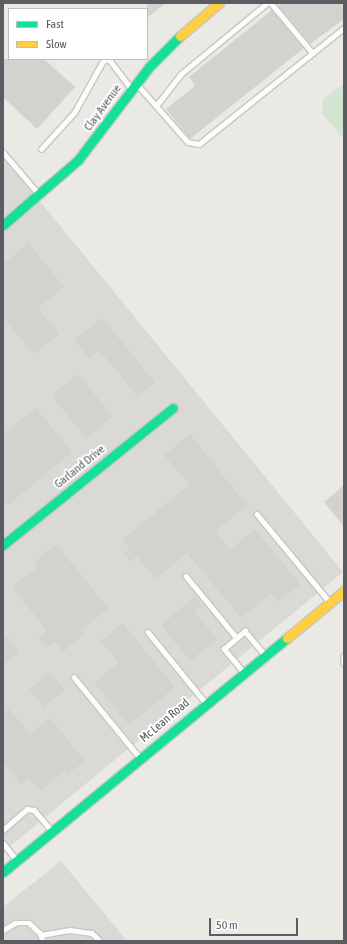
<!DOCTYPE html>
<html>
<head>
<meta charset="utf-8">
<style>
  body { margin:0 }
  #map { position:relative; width:347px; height:944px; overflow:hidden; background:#eae9e4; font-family:"Asap Condensed",sans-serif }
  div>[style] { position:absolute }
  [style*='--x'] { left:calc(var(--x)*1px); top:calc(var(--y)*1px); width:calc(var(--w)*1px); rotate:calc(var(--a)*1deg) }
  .industrial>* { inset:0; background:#dbd9d5 }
  .green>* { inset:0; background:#d2e5d0 }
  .building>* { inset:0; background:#d3d2cf; transform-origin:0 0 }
  .roads { filter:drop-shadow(1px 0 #c6c7c6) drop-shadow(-1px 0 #c6c7c6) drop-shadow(0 1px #c6c7c6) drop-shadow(0 -1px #c6c7c6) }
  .lane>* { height:4.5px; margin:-2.25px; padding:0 2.25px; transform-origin:2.25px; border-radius:2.25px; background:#fcfcfb }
  .fast>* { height:9px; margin:-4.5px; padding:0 4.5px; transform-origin:4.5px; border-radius:4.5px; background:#16e098 }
  .slow>* { height:9px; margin:-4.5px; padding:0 4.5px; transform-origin:4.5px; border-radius:4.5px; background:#ffcf43 }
  span { translate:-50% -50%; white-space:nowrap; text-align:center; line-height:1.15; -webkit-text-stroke:4px #fff; paint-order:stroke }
  .street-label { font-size:12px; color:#5a5d61 }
  .frame { position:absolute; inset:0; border:4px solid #5a5d61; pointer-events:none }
  .legend { position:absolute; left:8px; top:8px; width:140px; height:52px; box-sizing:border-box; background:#fff; border:1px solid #bdbec0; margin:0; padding:5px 7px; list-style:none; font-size:12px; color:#5a5d61 }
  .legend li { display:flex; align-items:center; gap:8px; height:20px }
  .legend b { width:20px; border:1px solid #bdbec0 }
  .scale { position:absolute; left:209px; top:918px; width:89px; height:18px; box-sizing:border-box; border:2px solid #5a5d61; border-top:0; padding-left:5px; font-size:12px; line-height:14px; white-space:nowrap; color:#5a5d61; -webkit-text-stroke:3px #fff; paint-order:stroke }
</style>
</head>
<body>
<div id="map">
  <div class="industrial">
    <div style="clip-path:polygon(3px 156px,343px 572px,3px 852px)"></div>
    <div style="clip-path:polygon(61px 861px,127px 941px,3px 941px,3px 907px)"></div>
  </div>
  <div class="green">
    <div style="clip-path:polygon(344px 84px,344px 140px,322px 113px,323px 99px)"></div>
  </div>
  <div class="building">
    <div style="clip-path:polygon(147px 3px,166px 3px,147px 18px)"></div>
    <div style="clip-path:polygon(281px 3px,344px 3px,344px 19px,310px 44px,278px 6px)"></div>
    <div style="clip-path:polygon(272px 10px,304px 48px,190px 139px,166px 109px,195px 86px,189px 77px)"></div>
    <div style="clip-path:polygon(3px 59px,44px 59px,75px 87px,37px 129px,3px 97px)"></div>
    <div style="clip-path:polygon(29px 243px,64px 287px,38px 308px,59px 334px,34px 354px,3px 317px,3px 264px)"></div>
    <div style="clip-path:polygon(102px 318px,155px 382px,138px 397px,99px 350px,89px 358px,75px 340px)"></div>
    <div style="left:78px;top:374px;width:55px;height:34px;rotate:51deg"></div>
    <div style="clip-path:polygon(36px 408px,72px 452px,8px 505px,3px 499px,3px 434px)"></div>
    <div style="clip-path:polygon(190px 434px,247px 505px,215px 531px,230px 550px,255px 529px,300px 584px,278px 602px,271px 594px,241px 618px,187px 553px,155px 579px,137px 556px,130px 562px,123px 553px,130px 548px,123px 539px,189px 485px,164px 455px)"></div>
    <div style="clip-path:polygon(344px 485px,344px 527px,324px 502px)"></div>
    <div style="clip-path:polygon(56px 544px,108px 608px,82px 630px,85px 634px,63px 652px,55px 642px,46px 648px,38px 638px,47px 631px,12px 587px,38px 567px,34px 562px)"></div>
    <div style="clip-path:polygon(195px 597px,202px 606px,195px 612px,217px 639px,190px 661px,161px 625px)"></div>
    <div style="clip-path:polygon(123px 623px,175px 687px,129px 725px,94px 682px,118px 663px,101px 641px)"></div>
    <div style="clip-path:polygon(3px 632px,19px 652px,3px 665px)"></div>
    <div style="left:50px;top:672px;width:23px;height:27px;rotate:50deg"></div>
    <div style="clip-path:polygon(9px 709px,30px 734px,50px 718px,85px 761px,67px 775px,64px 771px,40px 791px,29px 778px,21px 784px,3px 762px,3px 714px)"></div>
  </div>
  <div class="roads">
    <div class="lane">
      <div style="--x:271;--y:3;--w:65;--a:50"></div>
      <div style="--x:137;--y:84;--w:77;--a:48.7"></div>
      <div style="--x:188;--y:142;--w:11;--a:10"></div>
      <div style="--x:199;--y:144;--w:186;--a:-38.7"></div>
      <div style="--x:156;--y:106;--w:41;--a:-52"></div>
      <div style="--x:181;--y:74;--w:112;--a:-39.5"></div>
      <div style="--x:41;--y:149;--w:49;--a:-47.5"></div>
      <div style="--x:74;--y:113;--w:60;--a:-60.9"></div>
      <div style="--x:103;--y:61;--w:6;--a:-18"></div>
      <div style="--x:109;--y:59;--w:36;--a:53"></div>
      <div style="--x:3;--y:152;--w:54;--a:49.5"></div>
      <div style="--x:257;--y:514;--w:113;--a:50.4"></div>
      <div style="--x:186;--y:576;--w:80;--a:50.6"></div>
      <div style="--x:148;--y:632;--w:92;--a:50.8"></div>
      <div style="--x:344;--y:656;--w:7;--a:90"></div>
      <div style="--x:243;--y:672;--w:30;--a:-130"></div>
      <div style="--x:224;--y:649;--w:28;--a:-41"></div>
      <div style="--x:245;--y:631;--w:31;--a:50"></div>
      <div style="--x:74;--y:677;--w:104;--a:50.8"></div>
      <div style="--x:3;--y:830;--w:32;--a:-41"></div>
      <div style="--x:27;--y:809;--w:7;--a:8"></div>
      <div style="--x:34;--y:810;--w:28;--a:49"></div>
      <div style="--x:3;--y:843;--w:22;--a:51"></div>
      <div style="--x:3;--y:930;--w:14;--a:-30"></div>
      <div style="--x:15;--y:923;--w:14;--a:0"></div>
      <div style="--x:29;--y:923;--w:15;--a:42"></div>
      <div style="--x:40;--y:933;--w:9;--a:69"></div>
      <div style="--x:41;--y:935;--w:29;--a:-10"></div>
      <div style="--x:70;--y:930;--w:22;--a:8"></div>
      <div style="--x:92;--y:933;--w:11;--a:45"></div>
    </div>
    <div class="fast">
      <div style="--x:3;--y:225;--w:99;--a:-40.9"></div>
      <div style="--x:78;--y:160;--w:117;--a:-52.6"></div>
      <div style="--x:149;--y:67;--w:44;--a:-45"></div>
      <div style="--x:3;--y:545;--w:218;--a:-38.9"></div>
      <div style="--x:3;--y:872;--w:368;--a:-39.5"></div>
    </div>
    <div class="slow">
      <div style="--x:180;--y:36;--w:51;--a:-40.2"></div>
      <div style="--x:287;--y:638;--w:74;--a:-39.5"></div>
    </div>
  </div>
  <div class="street-label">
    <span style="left:103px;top:108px;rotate:-54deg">Clay Avenue</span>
    <span style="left:80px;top:467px;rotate:-39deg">Garland Drive</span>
    <span style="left:165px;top:721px;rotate:-40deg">Mc Lean Road</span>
  </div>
  <div class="frame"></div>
  <ul class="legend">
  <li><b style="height:5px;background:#16e098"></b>Fast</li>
  <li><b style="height:5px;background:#ffcf43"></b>Slow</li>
  </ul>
  <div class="scale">50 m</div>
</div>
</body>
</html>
